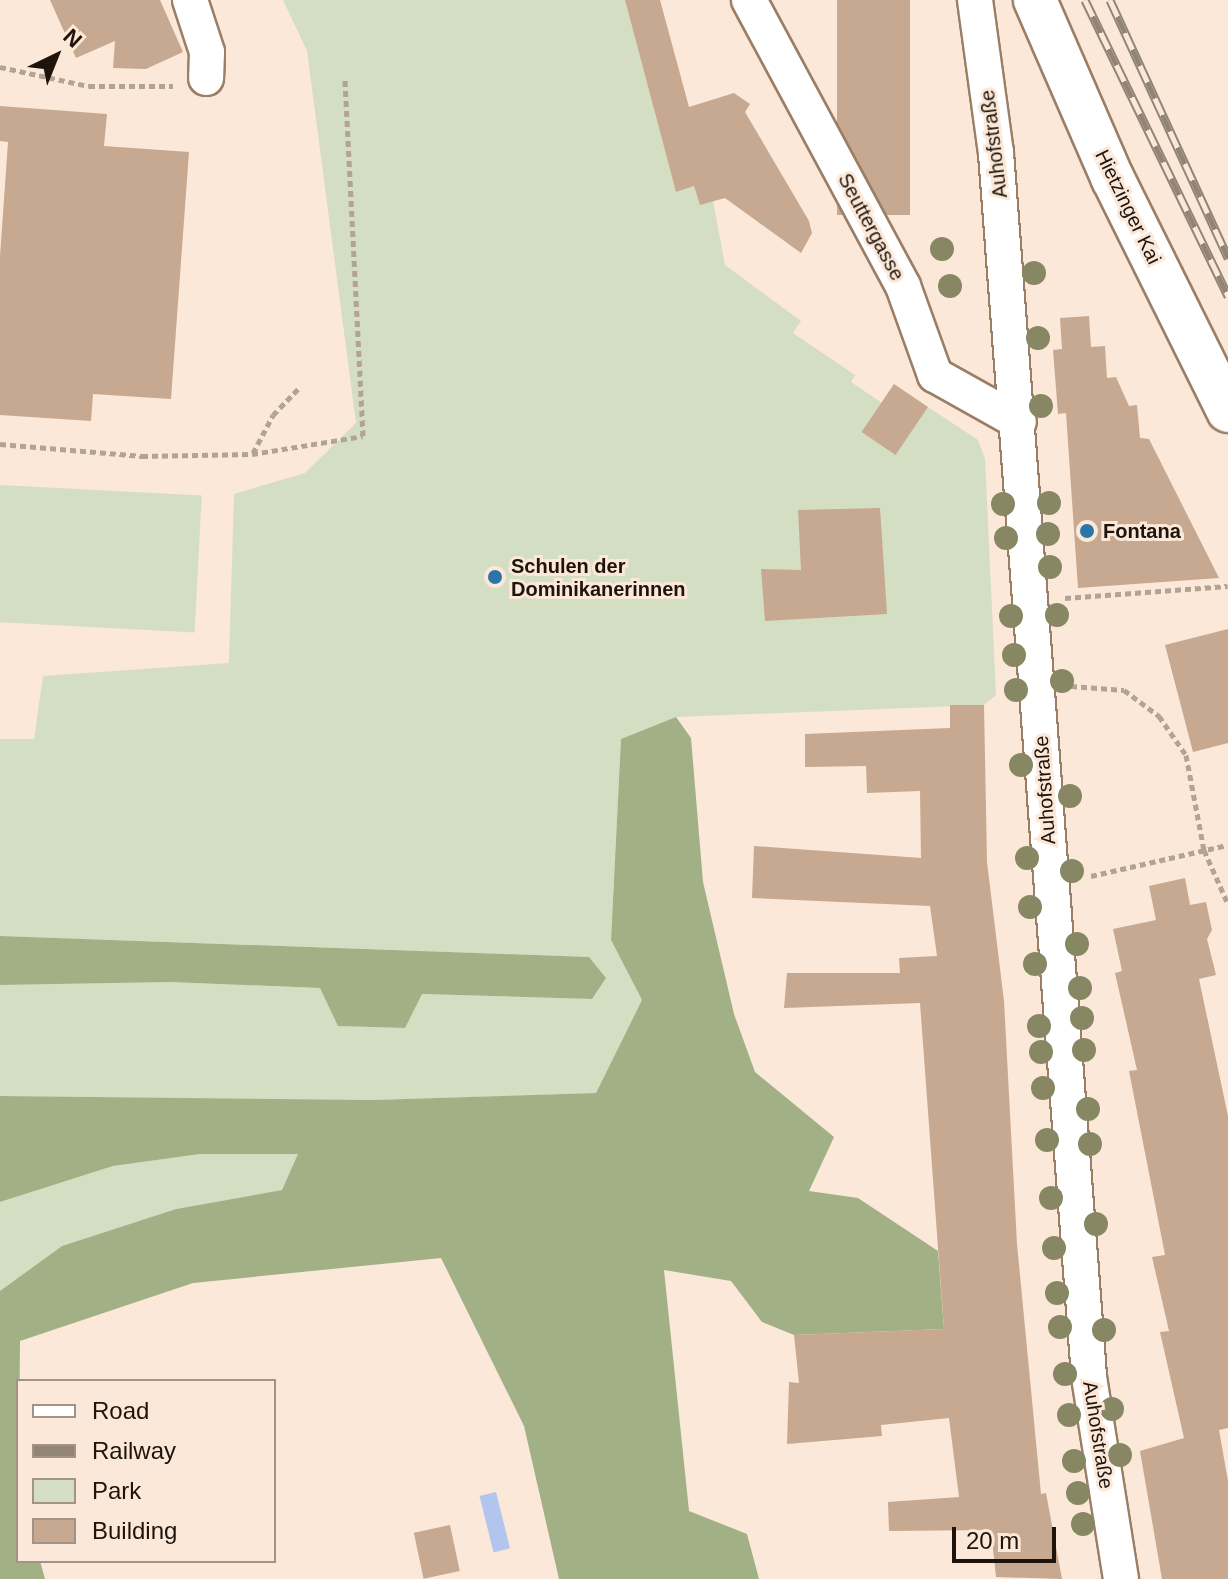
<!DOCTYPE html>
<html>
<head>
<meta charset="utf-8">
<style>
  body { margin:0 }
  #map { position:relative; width:1228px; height:1579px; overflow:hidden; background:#fbe8d8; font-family:Helvetica,sans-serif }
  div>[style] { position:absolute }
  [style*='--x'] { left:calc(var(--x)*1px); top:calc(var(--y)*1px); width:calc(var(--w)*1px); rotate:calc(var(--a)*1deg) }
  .green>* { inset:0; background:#d4dec3; transform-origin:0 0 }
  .forest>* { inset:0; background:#a2b086 }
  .water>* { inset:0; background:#b1c5ee; transform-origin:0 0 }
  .building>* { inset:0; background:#c6a990; transform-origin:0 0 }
  .path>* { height:5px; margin-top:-2.5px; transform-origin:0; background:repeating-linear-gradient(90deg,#b3a395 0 6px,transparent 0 10px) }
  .roads { filter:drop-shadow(2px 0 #9a7e66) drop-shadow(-2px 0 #9a7e66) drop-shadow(0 2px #9a7e66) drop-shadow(0 -2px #9a7e66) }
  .minor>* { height:34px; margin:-17px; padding:0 17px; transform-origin:17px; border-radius:17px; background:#fff }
  .major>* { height:42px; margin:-21px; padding:0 21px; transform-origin:21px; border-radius:21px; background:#fff }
  .rail>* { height:9px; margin-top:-4.5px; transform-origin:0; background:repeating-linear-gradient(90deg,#fbe8d8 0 18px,#938478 0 36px); box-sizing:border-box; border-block:2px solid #938478 }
  .trees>* { width:24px; height:24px; margin:-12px; border-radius:50%; background:#888764 }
  .dots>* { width:22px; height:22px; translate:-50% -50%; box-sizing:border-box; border:4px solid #fbe8d8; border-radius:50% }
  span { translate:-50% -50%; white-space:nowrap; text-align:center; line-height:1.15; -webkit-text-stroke:6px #fbe8d8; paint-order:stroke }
  .street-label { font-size:20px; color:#1e140b }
  .poi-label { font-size:20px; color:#1e140b; font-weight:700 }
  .left { translate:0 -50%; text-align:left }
  .legend { position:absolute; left:16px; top:1379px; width:260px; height:184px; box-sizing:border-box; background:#fbe8d8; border:2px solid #a39386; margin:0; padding:10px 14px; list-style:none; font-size:24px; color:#1e140b }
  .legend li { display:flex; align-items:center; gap:16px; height:40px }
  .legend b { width:40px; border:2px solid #a39386 }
  .north { position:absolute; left:16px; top:16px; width:80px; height:80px; -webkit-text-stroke:6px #fbe8d8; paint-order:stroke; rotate:43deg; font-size:22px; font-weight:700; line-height:32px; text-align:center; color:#1e140b }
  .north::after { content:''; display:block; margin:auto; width:28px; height:36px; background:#1e140b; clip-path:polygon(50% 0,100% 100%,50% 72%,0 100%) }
  .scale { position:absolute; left:952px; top:1527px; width:104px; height:36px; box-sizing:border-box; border:4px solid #1e140b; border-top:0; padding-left:10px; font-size:24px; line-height:28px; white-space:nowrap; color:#1e140b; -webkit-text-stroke:6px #fbe8d8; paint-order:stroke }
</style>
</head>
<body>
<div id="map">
  <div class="green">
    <div style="clip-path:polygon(283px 0,625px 0,676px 192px,694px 186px,700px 204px,713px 201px,725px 265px,801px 321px,793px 333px,855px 375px,851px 382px,882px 403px,862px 432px,895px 454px,928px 407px,978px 440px,985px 459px,996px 695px,984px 705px,676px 717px,621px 739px,611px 940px,642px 1000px,596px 1093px,374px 1100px,0 1096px,0 985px,170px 982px,321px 988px,339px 1026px,405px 1028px,421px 994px,592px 999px,589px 957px,0 936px,0 739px,34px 739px,43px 676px,229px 663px,234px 494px,305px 473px,356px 423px,307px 51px)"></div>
    <div style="left:0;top:485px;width:202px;height:137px;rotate:3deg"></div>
    <div style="clip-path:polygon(299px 1153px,282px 1190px,176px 1209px,62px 1246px,0 1291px,0 1202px,113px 1166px,200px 1154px)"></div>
  </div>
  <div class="forest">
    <div style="clip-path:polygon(676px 717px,691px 738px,703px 882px,734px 1014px,755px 1072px,834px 1137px,809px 1191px,858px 1198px,938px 1251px,944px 1329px,794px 1335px,762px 1322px,731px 1281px,664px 1270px,689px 1511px,747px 1534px,759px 1579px,559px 1579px,524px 1426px,441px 1258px,193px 1283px,20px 1341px,18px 1561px,40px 1561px,45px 1579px,0 1579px,0 1291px,62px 1246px,176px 1209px,282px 1190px,298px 1154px,200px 1154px,113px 1166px,0 1202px,0 1096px,373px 1100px,596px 1093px,642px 1000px,611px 940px,621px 739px)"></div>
    <div style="clip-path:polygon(0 936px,589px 957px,606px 978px,592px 999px,422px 994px,405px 1028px,338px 1026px,320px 988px,170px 982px,0 985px)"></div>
  </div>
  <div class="water">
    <div style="left:496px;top:1492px;width:58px;height:17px;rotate:76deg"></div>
  </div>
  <div class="building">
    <div style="clip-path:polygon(50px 0,160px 0,183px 52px,146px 69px,113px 68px,115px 41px,76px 58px)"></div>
    <div style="clip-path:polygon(625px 0,660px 0,689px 107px,734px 93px,750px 104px,745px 112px,809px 221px,812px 233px,801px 253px,725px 198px,700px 205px,694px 186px,676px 192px)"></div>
    <div style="left:837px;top:0;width:73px;height:215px"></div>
    <div style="clip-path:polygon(0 106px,107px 114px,104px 146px,189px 152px,171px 399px,93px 394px,91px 421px,0 415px,0 256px,8px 142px,0 141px)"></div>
    <div style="clip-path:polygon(1089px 316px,1091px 347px,1105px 346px,1107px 378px,1116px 377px,1129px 406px,1137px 405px,1140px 438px,1149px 439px,1219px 578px,1078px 588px,1066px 413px,1058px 414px,1053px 350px,1062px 349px,1060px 318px)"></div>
    <div style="left:894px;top:384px;width:41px;height:58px;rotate:34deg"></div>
    <div style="clip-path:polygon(880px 508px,887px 614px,765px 621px,761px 569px,801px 570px,798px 510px)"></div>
    <div style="clip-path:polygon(1228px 629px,1228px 743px,1193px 752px,1165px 645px)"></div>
    <div style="clip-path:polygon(950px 705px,984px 705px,987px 862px,1004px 1001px,1017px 1244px,1041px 1494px,1046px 1493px,1062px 1579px,996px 1577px,991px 1530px,889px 1531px,888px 1502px,959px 1497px,949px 1418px,881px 1425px,882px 1436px,787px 1444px,789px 1382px,799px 1383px,794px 1335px,944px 1329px,920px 1003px,784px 1008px,787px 973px,900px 973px,899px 958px,937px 956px,930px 906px,752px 898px,754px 846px,921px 858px,920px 791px,867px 793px,866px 766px,805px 767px,805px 734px,950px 728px)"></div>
    <div style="clip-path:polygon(1185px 878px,1190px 905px,1206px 902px,1212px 930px,1207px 939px,1216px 975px,1199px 979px,1228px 1116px,1228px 1428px,1219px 1430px,1228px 1481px,1228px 1579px,1162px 1579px,1140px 1451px,1184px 1438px,1160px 1332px,1169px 1331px,1152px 1257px,1165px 1255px,1129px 1071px,1137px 1070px,1115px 973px,1122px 971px,1113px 929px,1156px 920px,1149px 886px)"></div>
    <div style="left:450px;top:1525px;width:47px;height:37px;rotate:78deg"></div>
  </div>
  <div class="path">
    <div style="--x:0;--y:67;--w:91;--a:12.1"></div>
    <div style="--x:89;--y:86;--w:84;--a:0"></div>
    <div style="--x:0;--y:444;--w:143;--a:4.8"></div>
    <div style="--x:142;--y:456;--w:110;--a:-1"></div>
    <div style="--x:252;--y:454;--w:112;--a:-9.2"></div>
    <div style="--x:363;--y:436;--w:357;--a:-92.9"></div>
    <div style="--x:253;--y:453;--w:43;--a:-62.2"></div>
    <div style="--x:273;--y:415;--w:36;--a:-46"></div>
    <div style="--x:1065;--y:598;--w:163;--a:-4.2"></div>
    <div style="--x:1071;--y:686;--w:53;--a:4.3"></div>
    <div style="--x:1124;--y:690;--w:44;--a:36.6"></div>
    <div style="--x:1159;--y:716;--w:47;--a:55.3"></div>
    <div style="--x:1186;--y:755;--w:97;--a:79.3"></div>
    <div style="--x:1204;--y:850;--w:59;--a:66"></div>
    <div style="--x:1091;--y:876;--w:140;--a:-12.8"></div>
  </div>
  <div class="roads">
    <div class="minor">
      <div style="--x:190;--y:0;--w:55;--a:71.9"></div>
      <div style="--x:207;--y:52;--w:26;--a:92"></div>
      <div style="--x:749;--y:0;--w:325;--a:61.7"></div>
      <div style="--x:903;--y:286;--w:95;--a:70.2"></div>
      <div style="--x:935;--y:375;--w:96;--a:29.2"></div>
      <div style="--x:975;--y:0;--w:154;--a:82.2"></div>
      <div style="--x:996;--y:153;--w:1228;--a:85.65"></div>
      <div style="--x:1089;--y:1377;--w:205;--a:81"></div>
    </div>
    <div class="major">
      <div style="--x:1035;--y:0;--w:195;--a:66.5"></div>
      <div style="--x:1113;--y:179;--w:259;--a:63.6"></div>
    </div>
  </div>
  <div class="rail">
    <div style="--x:1085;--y:0;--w:329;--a:64.2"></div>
    <div style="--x:1110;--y:0;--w:284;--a:65.4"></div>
  </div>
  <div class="trees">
    <div style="left:942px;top:249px"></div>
    <div style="left:1034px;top:273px"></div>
    <div style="left:950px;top:286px"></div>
    <div style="left:1038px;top:338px"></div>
    <div style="left:1041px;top:406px"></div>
    <div style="left:1049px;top:503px"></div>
    <div style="left:1003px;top:504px"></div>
    <div style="left:1048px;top:534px"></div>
    <div style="left:1006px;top:538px"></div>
    <div style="left:1050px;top:567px"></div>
    <div style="left:1057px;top:615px"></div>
    <div style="left:1011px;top:616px"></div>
    <div style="left:1014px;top:655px"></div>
    <div style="left:1062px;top:681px"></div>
    <div style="left:1016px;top:690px"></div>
    <div style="left:1021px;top:765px"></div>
    <div style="left:1070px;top:796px"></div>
    <div style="left:1027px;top:858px"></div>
    <div style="left:1072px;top:871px"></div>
    <div style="left:1030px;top:907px"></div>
    <div style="left:1077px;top:944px"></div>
    <div style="left:1035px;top:964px"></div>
    <div style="left:1080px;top:988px"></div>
    <div style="left:1082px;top:1018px"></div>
    <div style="left:1039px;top:1026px"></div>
    <div style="left:1084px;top:1050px"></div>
    <div style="left:1041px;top:1052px"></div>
    <div style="left:1043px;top:1088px"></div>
    <div style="left:1088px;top:1109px"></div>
    <div style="left:1047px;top:1140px"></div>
    <div style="left:1090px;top:1144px"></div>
    <div style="left:1051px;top:1198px"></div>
    <div style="left:1096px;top:1224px"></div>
    <div style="left:1054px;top:1248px"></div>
    <div style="left:1057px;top:1293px"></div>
    <div style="left:1060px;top:1327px"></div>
    <div style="left:1104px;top:1330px"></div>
    <div style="left:1065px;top:1374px"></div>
    <div style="left:1112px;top:1409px"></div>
    <div style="left:1069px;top:1415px"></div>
    <div style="left:1120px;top:1455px"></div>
    <div style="left:1074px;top:1461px"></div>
    <div style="left:1078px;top:1493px"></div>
    <div style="left:1083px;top:1524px"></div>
  </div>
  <div class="dots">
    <div style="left:1087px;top:531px;background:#2b75a8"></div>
    <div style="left:495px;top:577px;background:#2b75a8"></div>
  </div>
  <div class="street-label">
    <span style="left:994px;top:144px;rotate:-97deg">Auhofstraße</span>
    <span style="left:1128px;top:207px;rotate:64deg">Hietzinger Kai</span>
    <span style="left:871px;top:227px;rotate:62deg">Seuttergasse</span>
    <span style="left:1045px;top:790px;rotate:-94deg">Auhofstraße</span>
    <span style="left:1098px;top:1435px;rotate:81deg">Auhofstraße</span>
  </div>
  <div class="poi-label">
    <span class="left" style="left:1103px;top:531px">Fontana</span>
    <span class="left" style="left:511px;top:578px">Schulen der<br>Dominikanerinnen</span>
  </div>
  <ul class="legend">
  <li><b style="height:10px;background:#fff"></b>Road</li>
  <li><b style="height:10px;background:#938478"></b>Railway</li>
  <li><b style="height:22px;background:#d4dec3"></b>Park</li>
  <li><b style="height:22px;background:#c6a990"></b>Building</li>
  </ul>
  <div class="north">N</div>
  <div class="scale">20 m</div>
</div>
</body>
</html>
